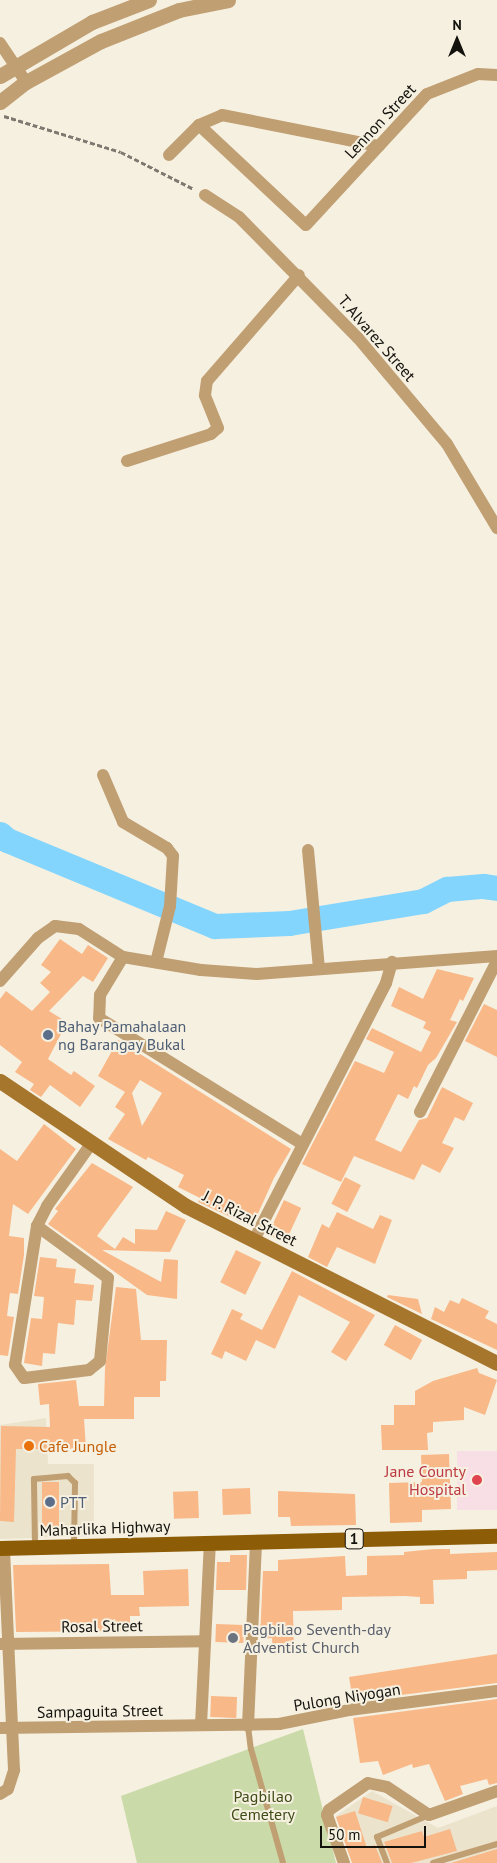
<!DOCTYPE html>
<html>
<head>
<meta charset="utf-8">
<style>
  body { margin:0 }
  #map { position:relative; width:497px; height:1863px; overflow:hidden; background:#f6f0e1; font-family:"PT Sans",sans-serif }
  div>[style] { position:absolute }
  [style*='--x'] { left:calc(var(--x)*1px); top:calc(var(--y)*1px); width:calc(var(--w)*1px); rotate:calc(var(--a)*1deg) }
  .built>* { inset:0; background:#ece3cd }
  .medical>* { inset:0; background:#f8dfe6; transform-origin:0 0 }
  .green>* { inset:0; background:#cadaa8 }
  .river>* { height:25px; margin:-12.5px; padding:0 12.5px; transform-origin:12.5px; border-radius:12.5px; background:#83d5fd }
  .building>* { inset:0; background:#f8b887; transform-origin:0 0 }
  .path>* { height:2.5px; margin-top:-1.25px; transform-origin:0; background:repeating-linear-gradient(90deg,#7d7970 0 5px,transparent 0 7.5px) }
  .service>* { height:6px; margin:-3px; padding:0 3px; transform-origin:3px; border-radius:3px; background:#c09f73 }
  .minor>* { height:12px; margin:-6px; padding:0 6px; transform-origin:6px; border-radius:6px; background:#c09f73 }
  .tertiary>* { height:15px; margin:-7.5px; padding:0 7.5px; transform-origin:7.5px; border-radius:7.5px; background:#c09f73 }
  .secondary>* { height:15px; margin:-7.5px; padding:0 7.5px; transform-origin:7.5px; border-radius:7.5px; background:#a7762d }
  .primary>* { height:15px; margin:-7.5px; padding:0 7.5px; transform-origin:7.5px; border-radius:7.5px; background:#8c5c06 }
  .dots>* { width:14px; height:14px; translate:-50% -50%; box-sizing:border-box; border:2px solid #f6f0e1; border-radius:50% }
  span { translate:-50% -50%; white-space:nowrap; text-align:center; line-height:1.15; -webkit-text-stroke:4px #f6f0e1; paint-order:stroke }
  .shield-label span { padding:1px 4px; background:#f6f0e1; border:1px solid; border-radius:4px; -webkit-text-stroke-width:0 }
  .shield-label { font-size:15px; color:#14120d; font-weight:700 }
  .street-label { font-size:16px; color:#14120d }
  .service-label { font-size:16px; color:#4e5e75 }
  .left { translate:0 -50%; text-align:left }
  .food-label { font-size:16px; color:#c56008 }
  .health-label { font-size:16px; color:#be3a42 }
  .right { translate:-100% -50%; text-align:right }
  .worship-label { font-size:16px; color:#5b616d }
  .park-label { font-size:16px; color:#404d19 }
  .north { position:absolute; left:432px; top:15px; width:50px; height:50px; -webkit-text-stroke:4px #f6f0e1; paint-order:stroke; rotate:0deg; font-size:14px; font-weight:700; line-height:20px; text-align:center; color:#14120d }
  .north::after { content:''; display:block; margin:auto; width:18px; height:22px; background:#14120d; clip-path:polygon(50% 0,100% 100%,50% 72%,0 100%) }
  .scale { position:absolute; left:320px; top:1826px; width:106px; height:22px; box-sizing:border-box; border:2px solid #14120d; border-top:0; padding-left:6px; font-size:15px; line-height:18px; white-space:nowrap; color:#14120d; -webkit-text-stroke:4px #f6f0e1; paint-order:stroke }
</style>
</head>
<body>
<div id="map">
  <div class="built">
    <div style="clip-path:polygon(46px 1418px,48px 1464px,94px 1464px,94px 1536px,0 1539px,0 1425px)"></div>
    <div style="clip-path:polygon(372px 1791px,438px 1828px,497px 1806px,497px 1863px,353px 1863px,336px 1816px)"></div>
  </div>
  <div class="medical">
    <div style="left:457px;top:1451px;width:40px;height:59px"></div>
  </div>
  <div class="green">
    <div style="clip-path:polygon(303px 1729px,336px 1863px,137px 1863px,121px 1796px)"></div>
  </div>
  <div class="river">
    <div style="--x:0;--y:834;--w:9;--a:41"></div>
    <div style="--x:7;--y:840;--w:225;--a:22.5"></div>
    <div style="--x:215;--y:926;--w:74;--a:-2.3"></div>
    <div style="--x:289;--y:923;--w:136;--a:-9.3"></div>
    <div style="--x:423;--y:901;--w:27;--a:-27"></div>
    <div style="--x:447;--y:889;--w:36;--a:-5"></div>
    <div style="--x:483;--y:886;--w:14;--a:8"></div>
  </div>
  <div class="building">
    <div style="clip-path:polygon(60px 939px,82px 954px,88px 945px,108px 958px,93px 982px,83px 976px,49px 1011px,62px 1019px,56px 1031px,61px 1034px,48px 1059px,71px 1075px,74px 1071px,95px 1086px,80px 1107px,50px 1085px,41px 1097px,30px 1090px,34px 1084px,15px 1072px,22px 1062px,0 1045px,0 999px,6px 991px,32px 1011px,50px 992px,40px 983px,51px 972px,41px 965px)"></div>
    <div style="clip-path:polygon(437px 969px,474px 978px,463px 1001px,460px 999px,450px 1020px,457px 1022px,436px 1058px,428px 1065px,417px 1088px,414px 1086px,408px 1099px,398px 1094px,375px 1140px,401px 1152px,419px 1120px,427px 1118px,442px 1087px,473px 1103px,464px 1121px,455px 1117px,442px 1143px,454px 1148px,440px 1173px,422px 1164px,414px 1180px,354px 1156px,341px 1182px,302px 1164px,355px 1061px,384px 1073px,394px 1052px,366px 1039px,372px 1028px,421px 1052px,431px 1032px,423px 1028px,426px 1022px,391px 1006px,399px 987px,423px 999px)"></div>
    <div style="clip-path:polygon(484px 1004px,497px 1010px,497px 1057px,465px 1041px)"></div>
    <div style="clip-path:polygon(evenodd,118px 1040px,291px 1149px,274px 1178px,252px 1227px,198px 1202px,200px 1198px,178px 1187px,184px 1175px,148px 1157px,146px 1160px,108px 1139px,125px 1114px,115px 1107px,125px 1092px,98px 1076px,118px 1040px,140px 1080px,162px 1093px,142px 1126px,132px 1093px,140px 1080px)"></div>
    <div style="clip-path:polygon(44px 1124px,76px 1149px,28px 1214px,13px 1204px,9px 1236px,24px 1238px,24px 1255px,18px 1294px,10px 1293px,7px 1316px,14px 1317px,8px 1356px,0 1355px,0 1149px,17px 1161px)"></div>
    <div style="clip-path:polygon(92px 1163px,133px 1187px,97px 1236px,115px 1249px,123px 1237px,135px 1244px,135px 1229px,157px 1230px,166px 1211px,186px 1220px,170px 1252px,102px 1250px,161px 1282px,164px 1259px,178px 1260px,177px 1299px,147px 1295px,48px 1224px,58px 1211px,55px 1209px)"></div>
    <div style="left:345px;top:1177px;width:18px;height:30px;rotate:27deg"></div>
    <div style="left:284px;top:1200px;width:19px;height:38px;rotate:25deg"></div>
    <div style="clip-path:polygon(337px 1212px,373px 1229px,380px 1215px,392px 1220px,375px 1264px,337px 1247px,327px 1267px,308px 1257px,322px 1224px,329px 1228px)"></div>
    <div style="left:236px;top:1250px;width:28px;height:36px;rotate:26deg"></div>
    <div style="clip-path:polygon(40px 1257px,57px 1259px,56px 1267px,76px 1269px,74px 1283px,94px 1285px,92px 1301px,76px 1300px,74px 1325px,58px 1323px,55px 1354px,43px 1353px,42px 1366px,24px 1363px,31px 1318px,42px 1319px,44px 1297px,34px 1296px)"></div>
    <div style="clip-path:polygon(292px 1271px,375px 1315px,346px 1361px,331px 1352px,350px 1322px,299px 1295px,275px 1349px,256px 1340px,246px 1361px,225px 1351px,222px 1359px,211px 1354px,232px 1309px,243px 1314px,240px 1319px,262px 1330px)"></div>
    <div style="clip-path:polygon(116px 1287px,136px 1289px,141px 1340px,167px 1340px,166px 1381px,160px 1381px,160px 1397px,134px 1397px,134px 1419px,84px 1419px,86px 1449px,16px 1449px,14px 1522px,0 1521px,1px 1426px,50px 1427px,49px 1404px,40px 1405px,38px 1384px,76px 1380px,79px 1406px,104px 1406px,105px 1368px)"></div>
    <div style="clip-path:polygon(388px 1295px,418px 1299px,422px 1314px,387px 1297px)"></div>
    <div style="clip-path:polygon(462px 1298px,489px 1311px,485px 1318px,497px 1324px,497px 1350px,431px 1319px,435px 1307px,444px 1312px,450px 1300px,459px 1304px)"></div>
    <div style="left:395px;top:1325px;width:31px;height:23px;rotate:29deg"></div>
    <div style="clip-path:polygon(477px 1368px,479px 1373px,497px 1380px,485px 1415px,464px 1407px,464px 1420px,433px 1422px,433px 1432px,427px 1433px,428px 1450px,382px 1450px,381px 1425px,394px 1425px,394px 1405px,415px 1405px,415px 1391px,433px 1381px)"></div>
    <div style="clip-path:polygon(449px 1454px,451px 1509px,422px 1510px,422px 1522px,390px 1523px,389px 1483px,422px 1482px,421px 1455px)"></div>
    <div style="left:59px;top:1482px;width:45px;height:17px;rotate:90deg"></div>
    <div style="left:250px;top:1488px;width:26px;height:28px;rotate:88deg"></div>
    <div style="left:198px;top:1491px;width:27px;height:25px;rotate:88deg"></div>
    <div style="clip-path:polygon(278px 1491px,355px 1494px,356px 1525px,291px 1526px,290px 1517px,278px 1517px)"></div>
    <div style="clip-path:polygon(434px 1549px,450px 1549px,450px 1554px,497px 1552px,497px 1570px,467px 1571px,467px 1579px,433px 1580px,434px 1604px,420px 1604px,420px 1597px,405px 1596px,342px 1597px,342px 1610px,293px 1611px,294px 1654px,273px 1655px,272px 1638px,260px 1639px,263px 1571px,278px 1571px,278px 1560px,345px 1556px,346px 1576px,367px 1575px,367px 1556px,404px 1555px,404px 1552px)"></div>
    <div style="clip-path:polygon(230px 1555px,247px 1555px,246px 1590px,216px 1590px,217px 1562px,230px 1562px)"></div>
    <div style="clip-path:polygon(109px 1564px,111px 1595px,144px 1595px,143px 1571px,188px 1569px,189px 1606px,139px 1607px,140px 1616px,130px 1616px,130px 1631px,16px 1632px,13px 1565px)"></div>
    <div style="left:216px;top:1624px;width:28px;height:18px;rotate:2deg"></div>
    <div style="clip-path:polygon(497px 1654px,497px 1683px,353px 1701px,349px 1677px)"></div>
    <div style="left:211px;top:1696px;width:26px;height:21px;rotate:2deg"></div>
    <div style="clip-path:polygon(497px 1699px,497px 1783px,489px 1785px,487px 1779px,460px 1786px,463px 1794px,445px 1801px,429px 1764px,413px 1768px,412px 1764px,383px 1775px,378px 1761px,360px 1763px,353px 1718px)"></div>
    <div style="left:363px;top:1797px;width:31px;height:17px;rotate:17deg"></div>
    <div style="clip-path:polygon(355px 1811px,367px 1848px,375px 1845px,382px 1863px,352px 1863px,336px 1817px)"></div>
    <div style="clip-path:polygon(450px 1829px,457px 1851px,411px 1863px,392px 1863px,384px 1842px,422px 1831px,424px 1837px)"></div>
    <div style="clip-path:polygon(497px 1849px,497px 1863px,451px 1863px)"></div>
  </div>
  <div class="path">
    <div style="--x:4;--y:116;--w:122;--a:17.1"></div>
    <div style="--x:121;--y:152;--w:82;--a:26.9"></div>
  </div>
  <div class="service">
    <div style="--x:35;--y:1546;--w:67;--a:-90.9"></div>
    <div style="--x:34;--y:1479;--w:34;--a:-5"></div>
    <div style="--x:68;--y:1476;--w:10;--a:45"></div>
    <div style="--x:75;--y:1483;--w:63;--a:90.9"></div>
    <div style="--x:248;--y:1726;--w:23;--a:83"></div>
    <div style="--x:251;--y:1749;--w:118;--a:74.3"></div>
    <div style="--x:387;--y:1863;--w:28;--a:-111"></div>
    <div style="--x:377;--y:1837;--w:56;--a:-22.9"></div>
    <div style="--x:433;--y:1863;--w:67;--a:-16.5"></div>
  </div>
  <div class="minor">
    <div style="--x:0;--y:43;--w:47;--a:56.3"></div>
    <div style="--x:199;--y:125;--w:146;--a:43.1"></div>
    <div style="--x:306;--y:225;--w:178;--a:-47.3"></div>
    <div style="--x:427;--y:94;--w:55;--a:-21.4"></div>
    <div style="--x:478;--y:74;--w:19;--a:3"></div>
    <div style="--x:169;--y:155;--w:42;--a:-45"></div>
    <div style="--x:199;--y:125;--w:25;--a:-23"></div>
    <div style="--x:222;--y:115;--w:160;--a:11.2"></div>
    <div style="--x:205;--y:195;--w:40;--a:32.9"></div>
    <div style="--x:239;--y:217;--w:170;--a:45.5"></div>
    <div style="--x:358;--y:338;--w:138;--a:50"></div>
    <div style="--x:447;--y:444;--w:98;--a:59.2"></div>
    <div style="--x:127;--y:461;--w:88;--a:-17.8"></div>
    <div style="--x:211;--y:434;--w:9;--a:-41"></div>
    <div style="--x:218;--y:428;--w:35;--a:-112"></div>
    <div style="--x:205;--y:395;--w:14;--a:-82"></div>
    <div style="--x:207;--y:381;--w:140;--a:-49"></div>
    <div style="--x:103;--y:775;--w:51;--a:66.9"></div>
    <div style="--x:123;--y:822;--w:51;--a:30.6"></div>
    <div style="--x:167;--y:848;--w:10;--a:53"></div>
    <div style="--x:173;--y:856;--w:50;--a:93.4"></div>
    <div style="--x:170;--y:906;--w:58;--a:104"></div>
    <div style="--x:308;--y:850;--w:119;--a:84.7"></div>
    <div style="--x:123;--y:957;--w:44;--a:121.2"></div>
    <div style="--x:100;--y:995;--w:23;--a:92"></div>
    <div style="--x:99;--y:1018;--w:239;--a:31.8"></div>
    <div style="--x:0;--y:981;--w:57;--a:-48.5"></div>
    <div style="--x:38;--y:938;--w:21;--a:-35"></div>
    <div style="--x:55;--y:926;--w:24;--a:7"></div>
    <div style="--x:79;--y:929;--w:52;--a:32.5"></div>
    <div style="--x:123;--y:957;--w:79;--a:9.5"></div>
    <div style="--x:201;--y:970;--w:56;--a:4.1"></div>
    <div style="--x:257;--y:974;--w:241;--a:-4.3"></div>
    <div style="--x:420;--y:1112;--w:169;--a:-63"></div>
    <div style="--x:37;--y:1226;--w:88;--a:36.2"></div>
    <div style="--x:108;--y:1278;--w:83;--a:95.5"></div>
    <div style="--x:100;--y:1361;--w:14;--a:141"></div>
    <div style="--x:89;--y:1370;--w:65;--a:173"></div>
    <div style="--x:24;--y:1378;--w:16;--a:-125"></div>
    <div style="--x:15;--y:1365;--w:141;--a:-81"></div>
    <div style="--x:37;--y:1226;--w:22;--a:-63"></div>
    <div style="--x:47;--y:1206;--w:76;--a:-54.6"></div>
    <div style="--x:254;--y:1240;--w:289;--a:-62.8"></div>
    <div style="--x:386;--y:983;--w:22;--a:-74"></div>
    <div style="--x:0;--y:1644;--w:205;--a:-0.8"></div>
    <div style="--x:201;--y:1725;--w:183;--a:-87.2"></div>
    <div style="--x:248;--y:1726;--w:185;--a:-87.5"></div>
    <div style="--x:0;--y:1728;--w:279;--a:-0.8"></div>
    <div style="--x:279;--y:1724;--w:71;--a:-11.3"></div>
    <div style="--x:349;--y:1710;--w:149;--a:-7.3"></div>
    <div style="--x:0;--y:1794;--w:9;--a:-32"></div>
    <div style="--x:8;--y:1789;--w:20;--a:-72"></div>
    <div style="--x:14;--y:1770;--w:222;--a:-92.6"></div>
    <div style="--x:344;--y:1863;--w:51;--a:-109.5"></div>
    <div style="--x:327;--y:1815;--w:5;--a:-68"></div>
    <div style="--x:329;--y:1810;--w:47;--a:-34.7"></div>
    <div style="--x:368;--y:1783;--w:19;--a:12"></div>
    <div style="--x:387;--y:1787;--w:50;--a:33.7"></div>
    <div style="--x:429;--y:1815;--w:72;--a:-19.4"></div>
  </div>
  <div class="tertiary">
    <div style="--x:0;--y:76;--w:107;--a:-30.4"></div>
    <div style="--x:92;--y:22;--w:61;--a:-21.1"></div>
    <div style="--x:0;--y:102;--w:33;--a:-38"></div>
    <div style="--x:26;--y:82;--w:85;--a:-28.7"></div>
    <div style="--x:101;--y:41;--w:84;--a:-21.7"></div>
    <div style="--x:179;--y:10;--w:50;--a:-11.5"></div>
  </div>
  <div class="secondary">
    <div style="--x:0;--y:1081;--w:224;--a:33.9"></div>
    <div style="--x:186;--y:1206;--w:348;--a:26.8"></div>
  </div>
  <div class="primary">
    <div style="--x:0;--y:1548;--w:497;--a:-1.4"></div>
  </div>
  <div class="dots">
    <div style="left:48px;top:1035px;background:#5c6f8a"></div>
    <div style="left:29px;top:1446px;background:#e8710a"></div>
    <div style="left:477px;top:1480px;background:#e0444e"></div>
    <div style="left:50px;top:1502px;background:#5c6f8a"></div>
    <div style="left:233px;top:1638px;background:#6b7280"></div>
  </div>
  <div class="shield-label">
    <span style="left:354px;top:1539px">1</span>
  </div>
  <div class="street-label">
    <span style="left:380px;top:121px;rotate:-47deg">Lennon Street</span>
    <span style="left:377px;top:338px;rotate:49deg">T. Alvarez Street</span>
    <span style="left:250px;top:1218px;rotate:27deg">J. P. Rizal Street</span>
    <span style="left:105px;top:1528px;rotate:-2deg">Maharlika Highway</span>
    <span style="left:102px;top:1626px;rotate:-1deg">Rosal Street</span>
    <span style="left:347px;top:1697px;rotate:-9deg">Pulong Niyogan</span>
    <span style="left:100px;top:1711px;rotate:-1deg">Sampaguita Street</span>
  </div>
  <div class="service-label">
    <span class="left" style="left:58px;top:1035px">Bahay Pamahalaan<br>ng Barangay Bukal</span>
    <span class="left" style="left:60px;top:1502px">PTT</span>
  </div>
  <div class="food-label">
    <span class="left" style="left:39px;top:1446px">Cafe Jungle</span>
  </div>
  <div class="health-label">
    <span class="right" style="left:466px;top:1480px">Jane County<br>Hospital</span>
  </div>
  <div class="worship-label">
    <span class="left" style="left:243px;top:1638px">Pagbilao Seventh-day<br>Adventist Church</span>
  </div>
  <div class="park-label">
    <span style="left:263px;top:1805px">Pagbilao<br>Cemetery</span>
  </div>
  <div class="north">N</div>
  <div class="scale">50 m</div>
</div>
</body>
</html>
